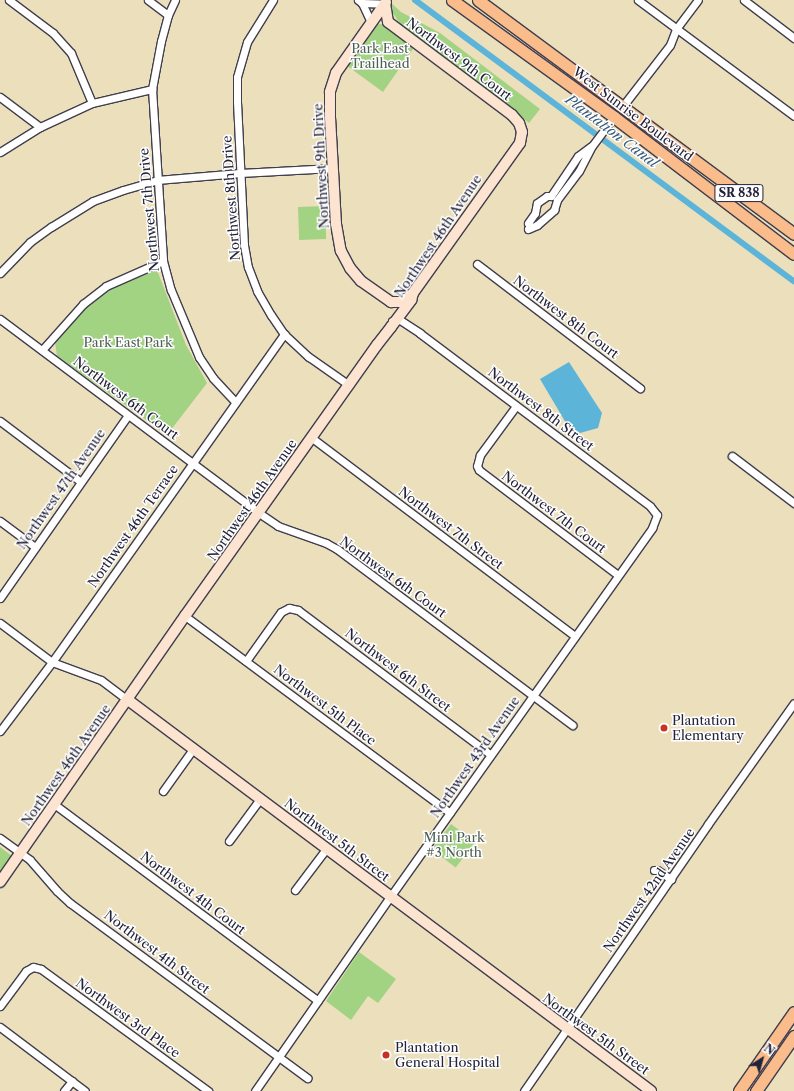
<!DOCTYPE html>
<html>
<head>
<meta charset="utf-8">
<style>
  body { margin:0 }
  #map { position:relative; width:794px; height:1091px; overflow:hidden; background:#ebdfbc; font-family:"Libre Caslon Text",serif }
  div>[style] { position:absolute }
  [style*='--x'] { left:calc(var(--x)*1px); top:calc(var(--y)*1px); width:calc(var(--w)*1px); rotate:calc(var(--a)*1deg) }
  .green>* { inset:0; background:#a1d382; transform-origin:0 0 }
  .water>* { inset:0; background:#5cb4d9 }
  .canal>* { height:6px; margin:-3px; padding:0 3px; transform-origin:3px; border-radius:3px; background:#5cb4d9 }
  .roads { filter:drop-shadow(1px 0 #403e4e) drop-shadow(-1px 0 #403e4e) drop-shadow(0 1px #403e4e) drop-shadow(0 -1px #403e4e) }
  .street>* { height:7px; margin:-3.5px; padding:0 3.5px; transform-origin:3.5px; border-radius:3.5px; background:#fff }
  .secondary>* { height:10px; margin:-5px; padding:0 5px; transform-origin:5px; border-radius:5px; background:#fde4d0 }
  .primary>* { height:11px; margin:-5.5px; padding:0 5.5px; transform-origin:5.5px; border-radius:5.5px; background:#f9bc8a }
  .dots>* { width:11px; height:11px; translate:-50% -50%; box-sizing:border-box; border:2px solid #fff; border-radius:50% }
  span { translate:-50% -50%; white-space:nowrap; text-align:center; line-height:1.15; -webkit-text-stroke:3px #fff; paint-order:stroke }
  .shield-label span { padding:1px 3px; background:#fff; border:1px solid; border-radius:3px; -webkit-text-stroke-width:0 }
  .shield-label { font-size:12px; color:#22223b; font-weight:700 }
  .park-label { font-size:13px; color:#4e6054 }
  .street-label { font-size:13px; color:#22223b }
  .poi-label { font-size:13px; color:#22223b }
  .left { translate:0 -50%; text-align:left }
  .water-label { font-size:14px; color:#395c7a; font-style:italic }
  .north { position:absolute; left:742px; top:1039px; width:40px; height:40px; -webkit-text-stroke:3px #fff; paint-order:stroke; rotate:37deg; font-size:11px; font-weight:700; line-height:16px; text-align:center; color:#22223b }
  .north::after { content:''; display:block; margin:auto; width:14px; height:18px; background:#22223b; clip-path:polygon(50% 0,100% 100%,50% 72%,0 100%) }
</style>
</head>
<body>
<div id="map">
  <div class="green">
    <div style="clip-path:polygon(377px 0,388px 0,401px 12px,440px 33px,540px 109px,529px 123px,401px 26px,395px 16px)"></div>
    <div style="clip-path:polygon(379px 24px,386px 25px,415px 46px,383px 92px,346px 65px,367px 28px)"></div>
    <div style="left:325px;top:206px;width:33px;height:27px;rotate:88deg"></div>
    <div style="clip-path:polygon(157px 270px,186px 345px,207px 383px,167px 435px,57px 356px,55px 342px,88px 305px,115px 287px)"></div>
    <div style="left:451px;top:824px;width:30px;height:32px;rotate:37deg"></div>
    <div style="clip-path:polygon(0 847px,13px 857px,0 875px)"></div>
    <div style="clip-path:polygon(359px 952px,396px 979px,378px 1003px,368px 996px,351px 1020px,326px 1001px)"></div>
  </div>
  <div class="water">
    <div style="clip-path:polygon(569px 362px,602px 413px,598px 428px,580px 433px,566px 423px,540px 379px)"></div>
  </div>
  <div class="canal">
    <div style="--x:415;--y:0;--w:472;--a:36.6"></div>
  </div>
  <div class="roads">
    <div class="street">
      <div style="--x:9;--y:0;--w:55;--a:36.9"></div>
      <div style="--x:53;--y:33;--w:27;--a:48"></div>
      <div style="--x:71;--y:53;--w:54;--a:67.2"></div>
      <div style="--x:148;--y:0;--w:25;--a:37"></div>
      <div style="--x:175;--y:0;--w:17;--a:115"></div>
      <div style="--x:168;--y:15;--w:27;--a:105"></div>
      <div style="--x:161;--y:41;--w:49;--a:100.6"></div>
      <div style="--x:152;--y:89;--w:172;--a:86.3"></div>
      <div style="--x:163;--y:261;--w:30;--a:75"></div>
      <div style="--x:171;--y:290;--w:73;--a:67.3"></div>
      <div style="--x:199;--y:357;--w:25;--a:56"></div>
      <div style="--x:213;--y:378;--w:33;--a:47"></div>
      <div style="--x:273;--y:0;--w:49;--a:121.8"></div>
      <div style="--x:247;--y:42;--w:36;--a:106"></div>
      <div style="--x:237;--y:77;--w:25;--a:90"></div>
      <div style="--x:237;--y:102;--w:143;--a:87.2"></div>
      <div style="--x:244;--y:245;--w:22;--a:80"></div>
      <div style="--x:248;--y:267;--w:26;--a:69"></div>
      <div style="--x:257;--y:291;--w:28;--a:60"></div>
      <div style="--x:271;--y:315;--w:23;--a:56"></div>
      <div style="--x:284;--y:334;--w:34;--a:43"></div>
      <div style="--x:309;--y:357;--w:49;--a:35"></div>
      <div style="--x:358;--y:0;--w:5;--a:37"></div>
      <div style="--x:362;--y:3;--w:21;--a:65"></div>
      <div style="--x:638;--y:0;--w:194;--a:36.6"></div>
      <div style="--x:744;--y:0;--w:63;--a:37.2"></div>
      <div style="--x:362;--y:3;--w:23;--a:2"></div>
      <div style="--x:0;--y:97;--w:50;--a:36.9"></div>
      <div style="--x:622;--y:107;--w:78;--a:-52.3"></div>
      <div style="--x:670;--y:45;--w:17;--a:-69"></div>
      <div style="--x:676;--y:29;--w:36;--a:-53"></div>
      <div style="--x:0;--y:152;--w:47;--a:-32"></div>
      <div style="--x:40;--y:127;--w:57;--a:-24.8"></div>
      <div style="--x:92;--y:103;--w:62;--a:-13.1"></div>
      <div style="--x:530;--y:227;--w:4;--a:-117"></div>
      <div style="--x:528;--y:223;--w:12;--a:-55"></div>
      <div style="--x:535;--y:213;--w:10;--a:-79"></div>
      <div style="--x:537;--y:203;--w:12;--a:-35"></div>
      <div style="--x:547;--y:196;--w:4;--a:0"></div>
      <div style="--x:551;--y:196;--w:48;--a:-56"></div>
      <div style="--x:578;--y:156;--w:15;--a:-37"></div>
      <div style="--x:528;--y:229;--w:10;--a:-24"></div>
      <div style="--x:537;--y:225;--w:23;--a:-41"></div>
      <div style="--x:554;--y:210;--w:10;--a:-73"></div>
      <div style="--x:557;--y:200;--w:36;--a:-53"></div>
      <div style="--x:579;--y:171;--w:28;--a:-63"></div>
      <div style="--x:592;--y:146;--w:36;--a:-53"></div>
      <div style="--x:477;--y:264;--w:205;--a:37.3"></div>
      <div style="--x:0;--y:273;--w:43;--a:-45.9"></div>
      <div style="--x:30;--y:242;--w:26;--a:-36"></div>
      <div style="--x:51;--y:227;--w:49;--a:-31.8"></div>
      <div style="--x:93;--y:201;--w:32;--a:-20"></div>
      <div style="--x:123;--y:190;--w:35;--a:-16"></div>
      <div style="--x:157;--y:180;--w:83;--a:-4.8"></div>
      <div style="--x:240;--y:173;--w:93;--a:-3.1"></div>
      <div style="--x:0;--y:319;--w:324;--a:36.8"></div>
      <div style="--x:259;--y:513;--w:23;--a:34"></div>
      <div style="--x:278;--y:526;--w:51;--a:19.5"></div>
      <div style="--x:326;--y:543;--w:13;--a:29"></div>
      <div style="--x:337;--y:549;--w:294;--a:36.8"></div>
      <div style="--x:42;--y:350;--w:62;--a:-48.3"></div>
      <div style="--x:83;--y:304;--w:29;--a:-38"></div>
      <div style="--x:106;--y:286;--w:62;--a:-23.7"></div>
      <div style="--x:516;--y:406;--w:61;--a:126.3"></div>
      <div style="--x:480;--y:455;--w:11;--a:105"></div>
      <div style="--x:477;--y:466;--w:4;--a:63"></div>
      <div style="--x:479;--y:470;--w:174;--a:37.1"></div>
      <div style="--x:0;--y:421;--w:101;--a:37"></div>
      <div style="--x:312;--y:438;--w:329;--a:37"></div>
      <div style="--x:732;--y:456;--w:78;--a:37.2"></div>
      <div style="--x:0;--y:521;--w:44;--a:36.6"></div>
      <div style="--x:0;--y:598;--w:223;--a:-55"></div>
      <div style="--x:185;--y:616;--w:330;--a:36.6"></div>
      <div style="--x:0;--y:623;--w:65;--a:36.9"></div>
      <div style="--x:52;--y:662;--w:52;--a:20.2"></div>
      <div style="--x:101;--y:680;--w:34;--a:37"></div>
      <div style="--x:246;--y:661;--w:60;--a:-54.5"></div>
      <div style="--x:281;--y:612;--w:9;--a:-27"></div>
      <div style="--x:289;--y:608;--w:9;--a:13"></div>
      <div style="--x:298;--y:610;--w:241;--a:36.9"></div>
      <div style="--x:0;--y:731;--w:86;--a:-53"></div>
      <div style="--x:52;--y:662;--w:402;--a:-54.7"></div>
      <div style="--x:163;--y:791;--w:52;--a:-54.5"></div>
      <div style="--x:54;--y:804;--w:329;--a:36.7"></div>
      <div style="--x:0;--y:838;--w:37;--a:36"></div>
      <div style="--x:30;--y:860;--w:41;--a:48.9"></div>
      <div style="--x:57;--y:891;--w:18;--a:43"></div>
      <div style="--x:70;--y:903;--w:295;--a:36.4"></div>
      <div style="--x:229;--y:841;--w:52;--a:-53.6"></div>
      <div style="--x:654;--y:870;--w:3;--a:0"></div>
      <div style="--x:657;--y:870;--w:17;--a:33"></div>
      <div style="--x:295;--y:890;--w:51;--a:-52.9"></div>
      <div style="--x:0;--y:1006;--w:44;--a:-53.4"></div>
      <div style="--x:26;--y:971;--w:8;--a:-30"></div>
      <div style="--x:33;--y:967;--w:8;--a:14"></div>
      <div style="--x:41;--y:969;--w:207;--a:36.1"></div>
      <div style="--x:0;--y:1027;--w:106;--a:37"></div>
      <div style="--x:64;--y:1091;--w:13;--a:-51"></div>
      <div style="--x:255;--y:1091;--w:236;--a:-55.2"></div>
      <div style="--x:390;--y:897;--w:453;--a:-54.6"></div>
      <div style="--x:652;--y:528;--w:14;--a:-69"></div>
      <div style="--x:657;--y:515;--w:11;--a:-128"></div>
      <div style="--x:650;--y:506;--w:288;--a:-143.1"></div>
      <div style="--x:420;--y:333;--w:24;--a:-147"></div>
      <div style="--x:400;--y:320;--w:8;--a:173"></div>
      <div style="--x:524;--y:1091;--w:324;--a:-55.4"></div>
      <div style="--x:708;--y:824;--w:148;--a:-54.6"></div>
    </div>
    <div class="secondary">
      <div style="--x:386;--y:2;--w:87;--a:125.2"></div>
      <div style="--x:336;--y:73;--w:20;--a:108"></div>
      <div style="--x:330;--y:92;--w:25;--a:90"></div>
      <div style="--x:330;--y:117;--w:107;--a:86.8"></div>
      <div style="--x:336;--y:224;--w:27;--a:80"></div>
      <div style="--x:341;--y:251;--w:19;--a:62"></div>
      <div style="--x:350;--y:268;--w:17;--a:50"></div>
      <div style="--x:361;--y:281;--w:37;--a:35"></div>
      <div style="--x:391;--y:302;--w:11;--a:0"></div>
      <div style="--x:402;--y:302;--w:11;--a:-38"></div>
      <div style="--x:128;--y:700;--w:653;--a:36.78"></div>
      <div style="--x:0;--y:882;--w:324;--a:-55.2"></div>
      <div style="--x:185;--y:616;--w:332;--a:-54.7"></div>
      <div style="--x:377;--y:345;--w:23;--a:-52"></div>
      <div style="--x:391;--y:327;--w:34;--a:-53"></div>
      <div style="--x:411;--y:300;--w:7;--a:-74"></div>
      <div style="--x:413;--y:293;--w:184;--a:-54.5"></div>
      <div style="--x:520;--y:143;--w:11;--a:-80"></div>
      <div style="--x:522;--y:132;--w:9;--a:-108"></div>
      <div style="--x:519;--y:123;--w:11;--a:-131"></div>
      <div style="--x:512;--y:115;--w:155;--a:-143.1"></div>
      <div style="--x:388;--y:22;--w:18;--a:-99"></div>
    </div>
    <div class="primary">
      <div style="--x:452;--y:0;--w:200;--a:35.8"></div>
      <div style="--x:614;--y:117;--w:226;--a:37.3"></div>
      <div style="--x:478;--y:0;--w:393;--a:36.5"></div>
      <div style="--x:739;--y:1091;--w:96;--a:-55.2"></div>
      <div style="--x:756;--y:1091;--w:67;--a:-55.4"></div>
    </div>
  </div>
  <div class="dots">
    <div style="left:664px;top:728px;background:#c8321e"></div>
    <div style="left:386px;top:1055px;background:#c8321e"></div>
  </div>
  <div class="shield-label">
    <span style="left:739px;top:193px">SR 838</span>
  </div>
  <div class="park-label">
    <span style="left:380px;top:56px">Park East<br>Trailhead</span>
    <span style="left:128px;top:342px">Park East Park</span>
    <span style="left:454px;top:845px">Mini Park<br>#3 North</span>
  </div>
  <div class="street-label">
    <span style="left:459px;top:59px;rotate:37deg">Northwest 9th Court</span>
    <span style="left:633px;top:114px;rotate:37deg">West Sunrise Boulevard</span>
    <span style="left:321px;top:166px;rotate:-93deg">Northwest 9th Drive</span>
    <span style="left:231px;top:198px;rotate:-94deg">Northwest 8th Drive</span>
    <span style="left:149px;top:210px;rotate:-95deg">Northwest 7th Drive</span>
    <span style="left:438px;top:236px;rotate:-56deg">Northwest 46th Avenue</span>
    <span style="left:566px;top:317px;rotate:37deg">Northwest 8th Court</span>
    <span style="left:126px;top:398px;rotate:37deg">Northwest 6th Court</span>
    <span style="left:541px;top:409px;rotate:37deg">Northwest 8th Street</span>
    <span style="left:61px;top:489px;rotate:-55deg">Northwest 47th Avenue</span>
    <span style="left:252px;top:500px;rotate:-55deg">Northwest 46th Avenue</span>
    <span style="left:554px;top:512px;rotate:37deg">Northwest 7th Court</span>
    <span style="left:133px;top:526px;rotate:-55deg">Northwest 46th Terrace</span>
    <span style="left:451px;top:528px;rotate:37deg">Northwest 7th Street</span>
    <span style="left:393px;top:577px;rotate:36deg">Northwest 6th Court</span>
    <span style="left:398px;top:670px;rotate:37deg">Northwest 6th Street</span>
    <span style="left:325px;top:705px;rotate:37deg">Northwest 5th Place</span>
    <span style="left:475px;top:757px;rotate:-55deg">Northwest 43rd Avenue</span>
    <span style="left:66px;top:765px;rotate:-55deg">Northwest 46th Avenue</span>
    <span style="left:337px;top:840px;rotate:37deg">Northwest 5th Street</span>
    <span style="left:649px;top:890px;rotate:-55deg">Northwest 42nd Avenue</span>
    <span style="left:193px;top:893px;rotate:37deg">Northwest 4th Court</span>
    <span style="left:157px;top:952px;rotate:37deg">Northwest 4th Street</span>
    <span style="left:128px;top:1018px;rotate:36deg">Northwest 3rd Place</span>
    <span style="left:596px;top:1034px;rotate:36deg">Northwest 5th Street</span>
  </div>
  <div class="poi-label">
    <span class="left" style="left:672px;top:728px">Plantation<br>Elementary</span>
    <span class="left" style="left:395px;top:1055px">Plantation<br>General Hospital</span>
  </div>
  <div class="water-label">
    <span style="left:612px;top:131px;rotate:37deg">Plantation Canal</span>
  </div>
  <div class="north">N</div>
</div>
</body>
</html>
